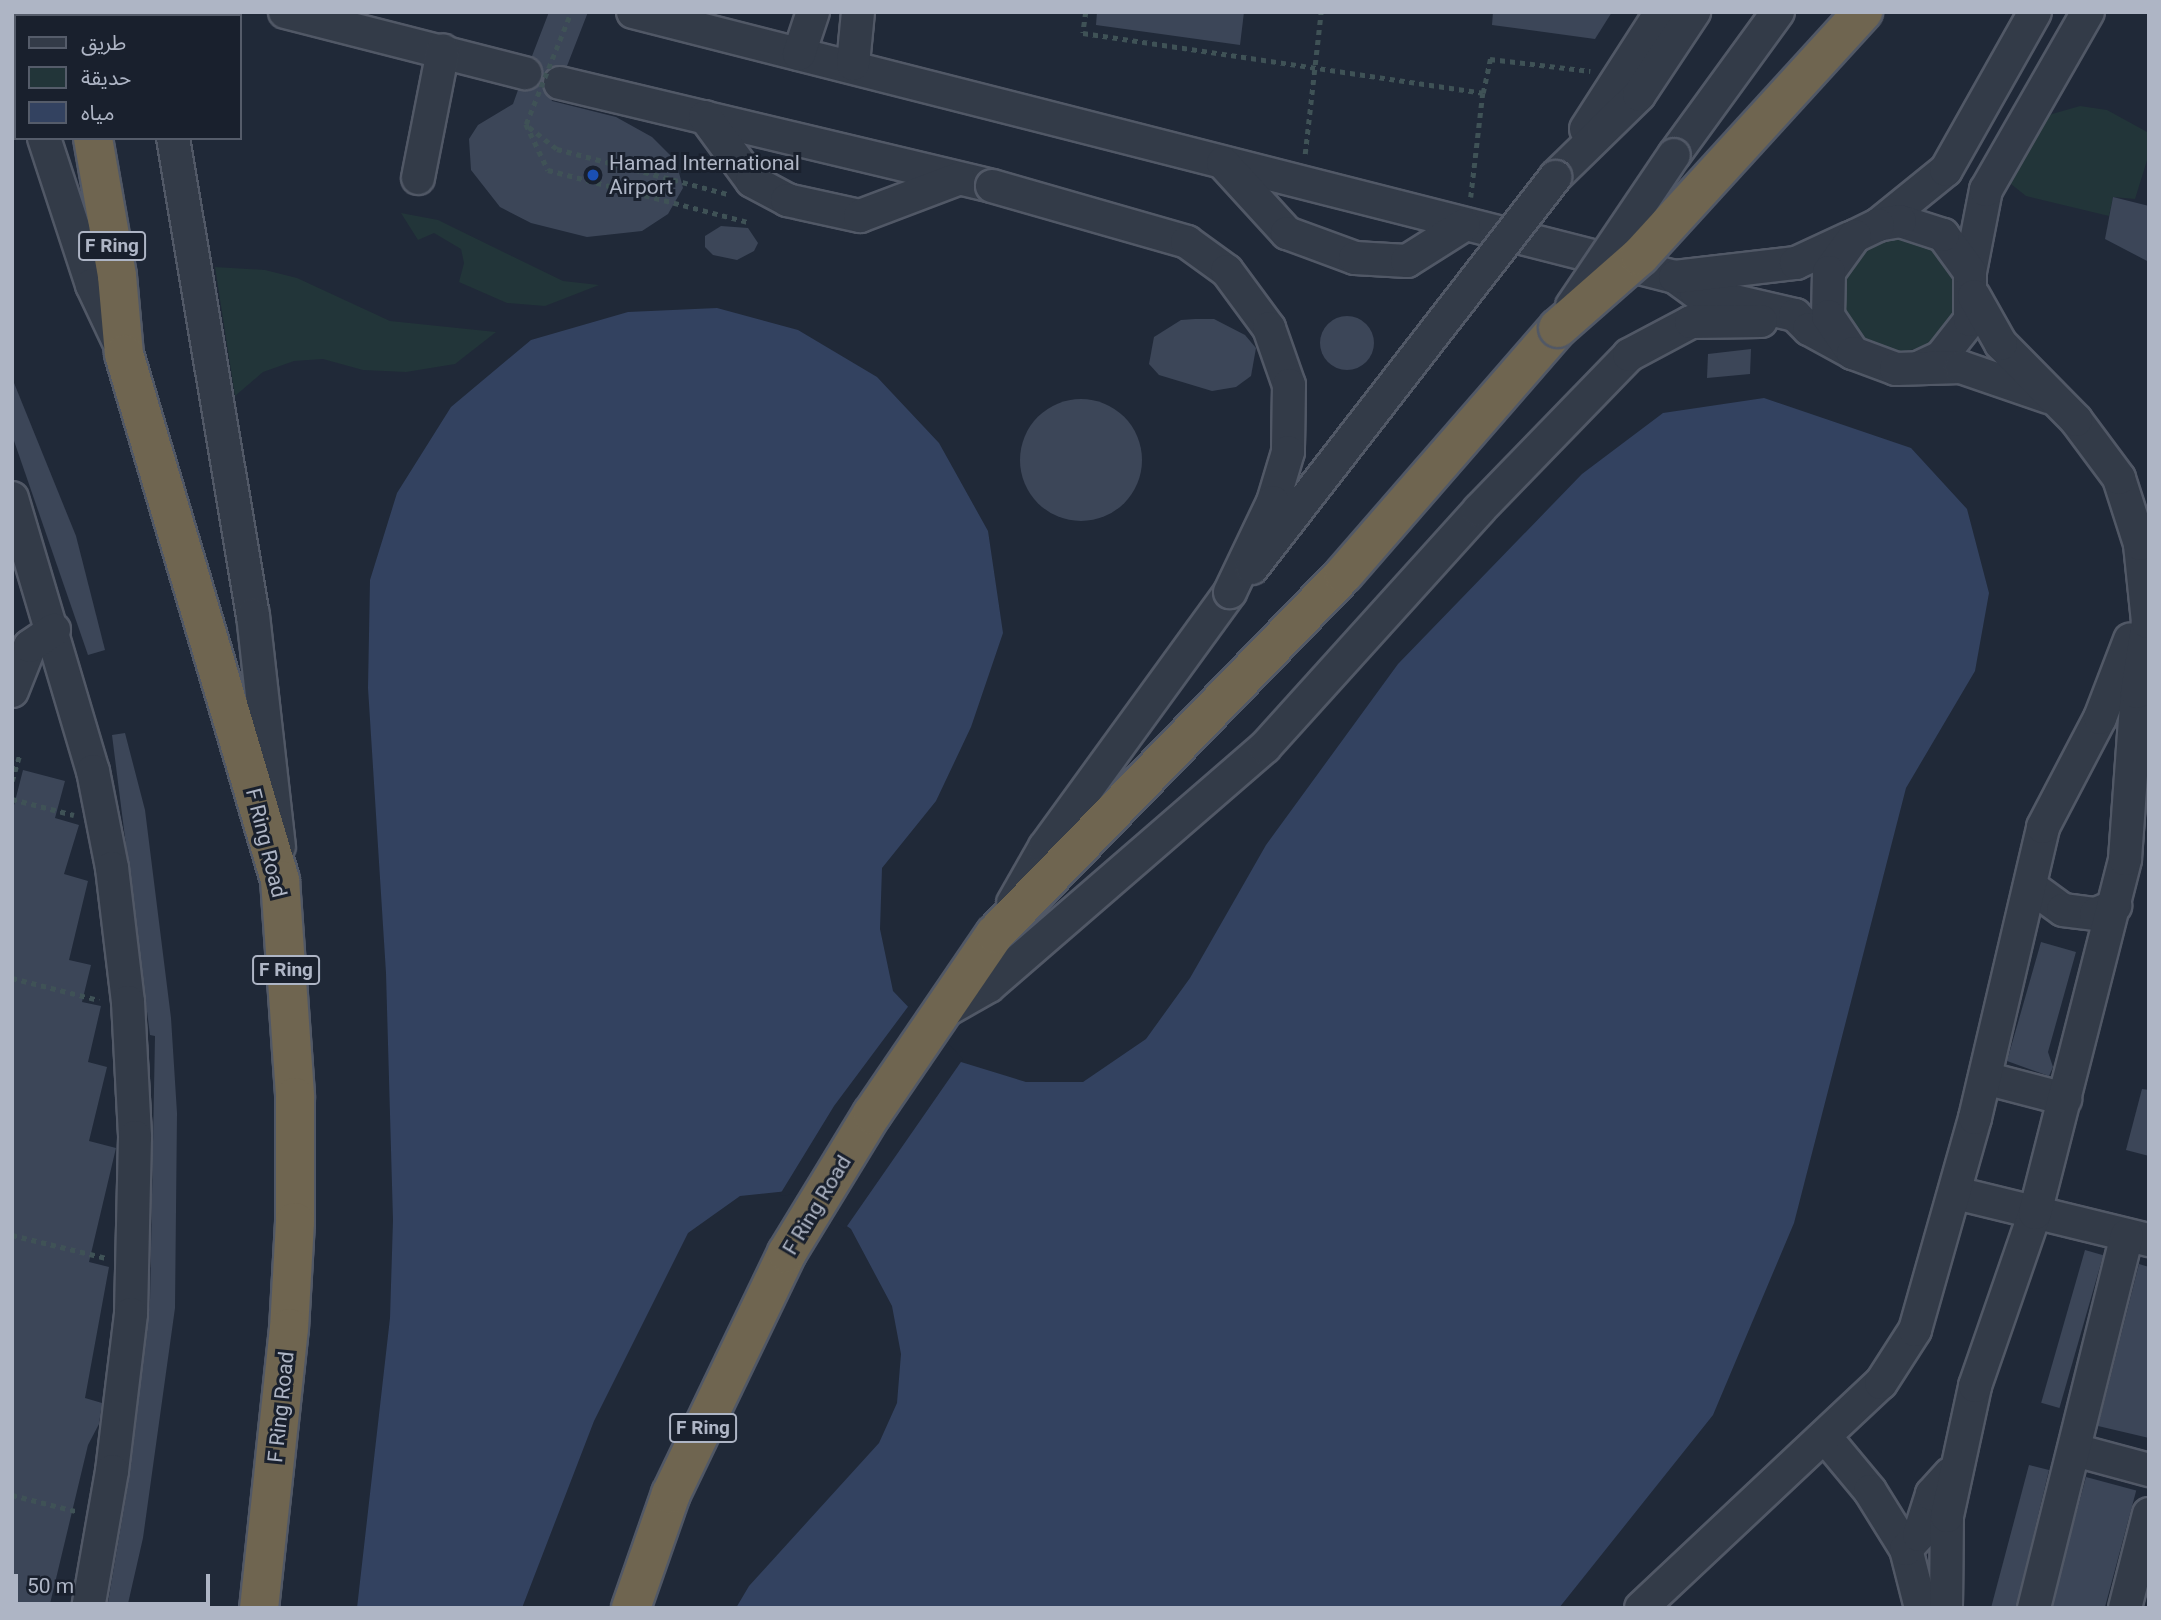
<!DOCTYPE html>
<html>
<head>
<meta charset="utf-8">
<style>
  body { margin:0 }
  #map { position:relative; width:2161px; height:1620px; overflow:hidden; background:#202938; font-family:Roboto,"Noto Sans Arabic",sans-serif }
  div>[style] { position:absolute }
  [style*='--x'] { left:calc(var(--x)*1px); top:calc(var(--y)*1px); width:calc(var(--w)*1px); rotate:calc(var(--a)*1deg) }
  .green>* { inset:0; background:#223539 }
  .round { border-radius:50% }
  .water>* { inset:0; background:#334260 }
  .pier>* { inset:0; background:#202938 }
  .building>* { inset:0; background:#3c4658; transform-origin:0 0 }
  .path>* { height:4.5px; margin-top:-2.25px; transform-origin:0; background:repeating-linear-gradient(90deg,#3f5256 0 5px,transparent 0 10px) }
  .roads { filter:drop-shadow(2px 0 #515866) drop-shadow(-2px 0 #515866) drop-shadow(0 2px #515866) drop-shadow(0 -2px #515866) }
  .minor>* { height:32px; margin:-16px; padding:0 16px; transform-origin:16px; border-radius:16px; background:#333b48 }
  .highway>* { height:38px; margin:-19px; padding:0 19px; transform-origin:19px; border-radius:19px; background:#6f6550 }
  .path-bridge>* { height:4.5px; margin-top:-2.25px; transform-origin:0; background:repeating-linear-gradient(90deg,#3f5256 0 5px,transparent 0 10px) }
  .bridges { filter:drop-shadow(2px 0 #515866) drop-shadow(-2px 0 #515866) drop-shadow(0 2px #515866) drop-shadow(0 -2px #515866) }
  .minor-bridge>* { height:32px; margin:-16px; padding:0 16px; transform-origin:16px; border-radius:16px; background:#333b48 }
  .highway-bridge>* { height:38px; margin:-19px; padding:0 19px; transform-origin:19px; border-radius:19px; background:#6f6550 }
  .dots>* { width:19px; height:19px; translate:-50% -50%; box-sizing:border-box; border:4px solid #19202d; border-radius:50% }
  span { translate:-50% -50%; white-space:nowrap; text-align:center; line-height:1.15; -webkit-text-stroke:6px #19202d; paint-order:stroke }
  .shield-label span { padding:2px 5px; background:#19202d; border:2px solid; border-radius:5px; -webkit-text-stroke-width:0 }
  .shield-label { font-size:19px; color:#aeb5c5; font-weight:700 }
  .poi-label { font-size:21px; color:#aeb5c5 }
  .left { translate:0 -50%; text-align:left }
  .street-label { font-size:21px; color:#aeb5c5 }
  .frame { position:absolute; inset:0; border:14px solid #aeb5c5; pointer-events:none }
  .legend { position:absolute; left:14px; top:14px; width:228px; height:126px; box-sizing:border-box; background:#19202d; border:2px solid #555c6a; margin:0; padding:9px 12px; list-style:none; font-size:21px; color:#aeb5c5 }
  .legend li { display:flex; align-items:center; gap:14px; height:35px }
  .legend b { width:35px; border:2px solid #555c6a }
  .scale { position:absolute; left:14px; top:1574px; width:196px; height:32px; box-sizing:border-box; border:4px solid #aeb5c5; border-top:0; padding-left:9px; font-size:21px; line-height:24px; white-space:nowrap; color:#aeb5c5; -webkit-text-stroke:5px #19202d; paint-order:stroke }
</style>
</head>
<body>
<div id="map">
  <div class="green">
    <div style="clip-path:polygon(2080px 106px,2107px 110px,2149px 133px,2149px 154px,2135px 199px,2113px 197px,2109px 216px,2026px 196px,2006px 180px,2032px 128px,2052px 114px)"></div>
    <div style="clip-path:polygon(401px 213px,438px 220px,563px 281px,599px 285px,545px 306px,507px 303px,459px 282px,464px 263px,461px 249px,434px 233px,418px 240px)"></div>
    <div class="round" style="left:1842px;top:237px;width:114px;height:114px"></div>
    <div style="clip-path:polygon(215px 267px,265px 270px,297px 278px,390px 321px,496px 332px,455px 364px,406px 372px,363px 370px,323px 359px,294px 361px,263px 372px,235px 396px)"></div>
  </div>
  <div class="water">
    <div style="clip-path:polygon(717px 308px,798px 330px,877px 377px,939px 443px,988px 531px,1003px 633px,971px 727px,936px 801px,882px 868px,880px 929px,893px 991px,961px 1062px,1026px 1082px,1083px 1082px,1146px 1039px,1190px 978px,1266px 845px,1398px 664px,1582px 474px,1663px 413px,1764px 398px,1911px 448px,1967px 509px,1989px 593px,1975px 671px,1906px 788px,1794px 1223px,1713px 1415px,1559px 1608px,736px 1608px,749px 1586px,879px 1443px,897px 1403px,901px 1354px,892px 1306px,851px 1229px,797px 1190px,740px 1196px,688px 1233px,594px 1421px,522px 1608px,357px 1608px,390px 1318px,393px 1220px,386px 973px,368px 688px,370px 580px,397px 493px,451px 407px,531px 340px,628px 312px)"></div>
  </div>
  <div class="pier">
    <div style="clip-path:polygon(910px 1004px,963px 1059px,845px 1229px,797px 1194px,779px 1196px,834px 1106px)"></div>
  </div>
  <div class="building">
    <div style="clip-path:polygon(549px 12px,588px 12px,567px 66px,554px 66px,543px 77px,542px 67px,532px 56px)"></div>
    <div style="clip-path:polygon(1097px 12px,1244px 12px,1240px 45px,1096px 25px)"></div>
    <div style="clip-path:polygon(1493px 12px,1612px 12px,1595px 39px,1492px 25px)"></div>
    <div style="clip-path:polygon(542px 79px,552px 101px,616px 117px,652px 137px,676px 161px,683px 188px,668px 214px,642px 231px,587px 237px,531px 223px,500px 207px,471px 170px,469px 139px,478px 125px,513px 104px,518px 90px,531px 90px)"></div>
    <div style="clip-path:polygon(2113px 197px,2149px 206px,2149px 262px,2105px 239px)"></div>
    <div style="clip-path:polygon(721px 226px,748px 228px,758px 243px,754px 251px,737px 260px,713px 255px,705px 247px,705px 236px)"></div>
    <div class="round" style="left:1320px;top:316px;width:54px;height:54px"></div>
    <div style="clip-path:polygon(1195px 319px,1214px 319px,1245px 335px,1256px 348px,1251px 376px,1236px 387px,1212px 391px,1159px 375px,1149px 364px,1154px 337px,1181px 320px)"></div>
    <div style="clip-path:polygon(1751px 349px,1750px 374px,1707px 378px,1708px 354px)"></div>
    <div style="clip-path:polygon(12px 378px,76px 536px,105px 650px,88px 655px,12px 435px)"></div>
    <div class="round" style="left:1020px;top:399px;width:122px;height:122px"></div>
    <div style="clip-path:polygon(125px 733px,145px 810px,171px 1018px,177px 1113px,175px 1308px,143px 1538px,127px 1608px,107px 1608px,130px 1473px,150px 1301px,155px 1036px,150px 1035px,112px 735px)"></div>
    <div style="clip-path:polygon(23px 770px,65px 781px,55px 818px,79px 825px,64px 874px,88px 881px,69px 960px,91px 965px,82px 1002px,101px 1006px,88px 1062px,107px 1067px,89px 1141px,116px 1148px,89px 1262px,109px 1267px,85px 1398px,102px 1403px,99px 1424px,88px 1445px,49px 1608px,12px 1605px,12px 813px)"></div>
    <div style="clip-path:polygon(2041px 942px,2076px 952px,2048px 1052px,2053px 1067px,2049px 1076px,2007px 1061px)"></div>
    <div style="clip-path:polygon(2142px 1089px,2149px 1090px,2149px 1156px,2126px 1150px)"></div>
    <div style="left:2085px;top:1250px;width:19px;height:159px;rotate:16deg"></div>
    <div style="clip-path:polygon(2139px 1264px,2149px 1267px,2149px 1438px,2098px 1426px)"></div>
    <div style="clip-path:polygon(2029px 1465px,2049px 1470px,2016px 1608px,1991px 1608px)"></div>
    <div style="left:2086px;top:1477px;width:52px;height:135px;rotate:15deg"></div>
  </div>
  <div class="path">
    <div style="--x:1086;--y:12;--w:21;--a:98"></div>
    <div style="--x:1083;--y:33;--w:404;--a:8.5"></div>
    <div style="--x:1483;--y:93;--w:105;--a:96.6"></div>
    <div style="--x:1483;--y:93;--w:35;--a:-78"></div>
    <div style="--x:1490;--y:59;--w:101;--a:6.8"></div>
    <div style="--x:526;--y:124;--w:51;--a:64.4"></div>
    <div style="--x:548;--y:170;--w:206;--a:14.6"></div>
    <div style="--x:529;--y:127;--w:36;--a:38"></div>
    <div style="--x:557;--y:149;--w:176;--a:14.8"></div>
    <div style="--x:1305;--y:154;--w:143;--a:-83.6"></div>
    <div style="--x:12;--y:781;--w:26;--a:-74"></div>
    <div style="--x:12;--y:799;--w:64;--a:14.5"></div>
    <div style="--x:12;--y:978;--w:90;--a:14.2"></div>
    <div style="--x:12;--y:1235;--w:97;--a:13.7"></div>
    <div style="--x:12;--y:1495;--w:69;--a:14.2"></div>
  </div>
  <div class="roads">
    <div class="minor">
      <div style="--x:73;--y:12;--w:4;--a:76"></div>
      <div style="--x:152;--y:12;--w:4;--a:76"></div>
      <div style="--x:285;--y:12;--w:248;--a:14.3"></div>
      <div style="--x:633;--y:12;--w:1075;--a:14.27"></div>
      <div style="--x:1675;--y:277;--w:26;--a:36"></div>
      <div style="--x:1696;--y:292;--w:102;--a:13.1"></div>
      <div style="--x:1795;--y:315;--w:20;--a:45"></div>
      <div style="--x:1809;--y:329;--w:50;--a:28.6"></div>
      <div style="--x:799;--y:54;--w:44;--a:-71.6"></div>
      <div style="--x:853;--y:64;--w:52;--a:-84.5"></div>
      <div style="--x:12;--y:79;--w:6;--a:45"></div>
      <div style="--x:560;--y:83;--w:444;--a:13.4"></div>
      <div style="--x:705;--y:117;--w:79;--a:53.7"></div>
      <div style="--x:752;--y:181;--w:40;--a:28"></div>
      <div style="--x:787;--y:200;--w:75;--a:12.4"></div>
      <div style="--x:860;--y:216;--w:105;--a:-20.7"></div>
      <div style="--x:1586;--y:129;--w:139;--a:-57.3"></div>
      <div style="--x:44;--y:138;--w:155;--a:71.9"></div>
      <div style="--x:92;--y:285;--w:61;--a:64.7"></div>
      <div style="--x:173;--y:138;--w:484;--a:80.5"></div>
      <div style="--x:253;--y:615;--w:233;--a:83.6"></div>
      <div style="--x:1674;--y:155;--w:177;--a:-54"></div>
      <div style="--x:1223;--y:163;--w:95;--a:47.6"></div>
      <div style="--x:1287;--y:233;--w:72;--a:20.2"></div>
      <div style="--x:1355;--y:258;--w:52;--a:3.3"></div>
      <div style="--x:1407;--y:261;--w:67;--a:-32.3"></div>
      <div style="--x:1555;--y:177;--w:117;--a:-44.3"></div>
      <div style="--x:1639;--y:95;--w:100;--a:-56.5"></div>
      <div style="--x:418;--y:178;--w:130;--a:-78.9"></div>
      <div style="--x:1878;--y:225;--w:87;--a:-39"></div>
      <div style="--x:1946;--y:170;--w:181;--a:-60.6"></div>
      <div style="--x:1970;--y:272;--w:84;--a:-79"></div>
      <div style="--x:1986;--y:190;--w:205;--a:-60.2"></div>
      <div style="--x:1675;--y:277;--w:122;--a:-6.6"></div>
      <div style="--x:1796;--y:263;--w:60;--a:-24.8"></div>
      <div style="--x:1920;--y:367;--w:23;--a:-25"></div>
      <div style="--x:1941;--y:357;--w:47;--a:-51.9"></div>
      <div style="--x:1970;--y:320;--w:48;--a:-90"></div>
      <div style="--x:1970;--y:272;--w:46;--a:-126.1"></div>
      <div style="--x:1943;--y:235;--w:45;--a:-162"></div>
      <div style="--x:1900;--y:221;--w:22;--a:170"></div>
      <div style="--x:1878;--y:225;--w:25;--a:154"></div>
      <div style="--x:1855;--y:236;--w:44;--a:125.8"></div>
      <div style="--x:1829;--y:272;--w:44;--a:91.3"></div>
      <div style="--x:1828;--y:316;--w:45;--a:56"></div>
      <div style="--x:1853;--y:353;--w:46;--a:20.4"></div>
      <div style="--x:1896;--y:369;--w:65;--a:-1.8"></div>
      <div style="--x:1961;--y:367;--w:92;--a:19"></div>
      <div style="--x:12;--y:498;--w:285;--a:73.5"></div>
      <div style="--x:93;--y:771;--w:99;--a:78.9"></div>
      <div style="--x:112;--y:868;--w:135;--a:83.2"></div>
      <div style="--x:128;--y:1002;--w:135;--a:87"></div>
      <div style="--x:135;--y:1137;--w:177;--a:91.3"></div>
      <div style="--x:131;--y:1314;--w:158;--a:96.9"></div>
      <div style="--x:112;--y:1471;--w:139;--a:99.9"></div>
      <div style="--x:12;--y:691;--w:48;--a:-68.2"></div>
      <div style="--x:30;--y:646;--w:29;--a:-34"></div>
      <div style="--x:2030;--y:886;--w:41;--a:36"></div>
      <div style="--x:2063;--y:910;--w:33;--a:7"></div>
      <div style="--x:2096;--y:914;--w:21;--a:-23"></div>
      <div style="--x:1013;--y:903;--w:64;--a:-60.3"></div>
      <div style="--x:1045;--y:847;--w:315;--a:-54"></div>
      <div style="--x:947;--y:1010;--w:48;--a:-29.7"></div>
      <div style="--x:989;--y:986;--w:365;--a:-40.9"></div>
      <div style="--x:1265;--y:747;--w:319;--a:-47.9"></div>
      <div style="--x:1479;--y:510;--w:216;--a:-45.9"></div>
      <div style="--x:1629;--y:355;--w:70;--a:-28"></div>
      <div style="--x:1691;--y:322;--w:70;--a:-0.8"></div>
      <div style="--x:1985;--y:1078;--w:83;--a:14.7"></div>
      <div style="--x:1956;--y:1193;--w:199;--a:13.7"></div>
      <div style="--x:1826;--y:1438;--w:69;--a:50.3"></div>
      <div style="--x:1870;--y:1491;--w:68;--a:58.2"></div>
      <div style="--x:1906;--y:1549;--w:61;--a:75.7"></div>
      <div style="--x:2075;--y:1450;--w:77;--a:15.1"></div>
      <div style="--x:1906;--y:1549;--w:19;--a:-47"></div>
      <div style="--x:1919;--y:1535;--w:43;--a:-72.4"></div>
      <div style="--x:1932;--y:1494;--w:27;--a:-48"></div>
      <div style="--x:1641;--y:1608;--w:329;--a:-43.2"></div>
      <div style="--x:1881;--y:1383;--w:63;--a:-57.3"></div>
      <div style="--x:1915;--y:1330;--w:220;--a:-74.2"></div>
      <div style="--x:1975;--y:1118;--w:299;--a:-76.8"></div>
      <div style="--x:2043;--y:827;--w:123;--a:-62.4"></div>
      <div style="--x:2100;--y:718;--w:84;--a:-69"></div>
      <div style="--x:1946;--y:1608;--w:92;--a:-89.4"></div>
      <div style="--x:1947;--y:1516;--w:133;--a:-77.8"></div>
      <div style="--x:1975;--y:1386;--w:183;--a:-70.9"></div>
      <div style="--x:2035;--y:1213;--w:365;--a:-75.7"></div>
      <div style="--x:2125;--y:859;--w:167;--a:-85.9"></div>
      <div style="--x:2137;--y:692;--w:71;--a:-81.1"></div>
      <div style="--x:2148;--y:622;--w:78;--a:-95.9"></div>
      <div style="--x:2140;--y:544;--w:69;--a:-107.7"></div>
      <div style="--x:2119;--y:478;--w:72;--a:-126.6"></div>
      <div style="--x:2076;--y:420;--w:107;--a:-134.6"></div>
      <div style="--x:2001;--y:344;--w:55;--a:-119.4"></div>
      <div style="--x:2034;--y:1608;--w:384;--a:-76"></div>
      <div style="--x:2125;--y:1608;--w:97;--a:-75.7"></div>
    </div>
    <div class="highway">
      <div style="--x:46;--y:12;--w:4;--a:76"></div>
      <div style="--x:93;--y:138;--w:140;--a:80.1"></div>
      <div style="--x:117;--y:276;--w:78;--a:84.9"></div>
      <div style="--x:124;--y:354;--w:549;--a:73.48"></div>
      <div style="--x:280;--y:880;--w:218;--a:86"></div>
      <div style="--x:295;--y:1097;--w:125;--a:90"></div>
      <div style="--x:295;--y:1222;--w:106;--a:93.2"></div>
      <div style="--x:289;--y:1328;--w:282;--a:96.1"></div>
      <div style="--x:631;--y:1608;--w:121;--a:-70.7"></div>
      <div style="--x:671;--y:1494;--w:267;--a:-64.3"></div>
      <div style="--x:787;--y:1253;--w:163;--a:-58.6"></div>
      <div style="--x:872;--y:1114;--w:218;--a:-55.7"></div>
      <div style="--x:995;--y:934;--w:501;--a:-45.89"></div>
      <div style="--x:1344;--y:574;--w:326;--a:-49"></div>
    </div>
  </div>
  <div class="path-bridge">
    <div style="--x:526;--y:124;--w:121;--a:-68.1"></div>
  </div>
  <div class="bridges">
    <div class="minor-bridge">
      <div style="--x:992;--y:186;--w:203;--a:16"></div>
      <div style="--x:1187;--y:242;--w:49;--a:35.9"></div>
      <div style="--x:1227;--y:271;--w:71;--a:53.6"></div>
      <div style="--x:1269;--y:328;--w:60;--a:70.7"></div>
      <div style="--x:1289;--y:385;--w:67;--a:90.9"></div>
      <div style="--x:1288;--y:452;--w:52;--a:106.7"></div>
      <div style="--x:1273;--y:502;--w:100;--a:115.5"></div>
      <div style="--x:1572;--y:306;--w:182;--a:-56"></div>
      <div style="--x:1252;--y:568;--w:495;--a:-52.2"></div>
    </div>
    <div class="highway-bridge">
      <div style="--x:1558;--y:328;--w:109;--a:-41.3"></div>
      <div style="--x:1640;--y:256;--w:331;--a:-47.6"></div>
    </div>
  </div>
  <div class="dots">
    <div style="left:593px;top:175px;background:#1a4fb4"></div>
  </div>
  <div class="shield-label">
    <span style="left:112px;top:246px">F Ring</span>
    <span style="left:286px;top:970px">F Ring</span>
    <span style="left:703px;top:1428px">F Ring</span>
  </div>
  <div class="poi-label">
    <span class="left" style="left:609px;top:175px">Hamad International<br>Airport</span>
  </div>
  <div class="street-label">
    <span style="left:266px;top:843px;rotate:76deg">F Ring Road</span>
    <span style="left:817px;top:1205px;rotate:-59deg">F Ring Road</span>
    <span style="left:281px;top:1407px;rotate:-84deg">F Ring Road</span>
  </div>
  <div class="frame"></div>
  <ul class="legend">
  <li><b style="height:9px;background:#333b48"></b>طريق</li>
  <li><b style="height:19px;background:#223539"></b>حديقة</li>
  <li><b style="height:19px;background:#334260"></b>مياه</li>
  </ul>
  <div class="scale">50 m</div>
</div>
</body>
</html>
